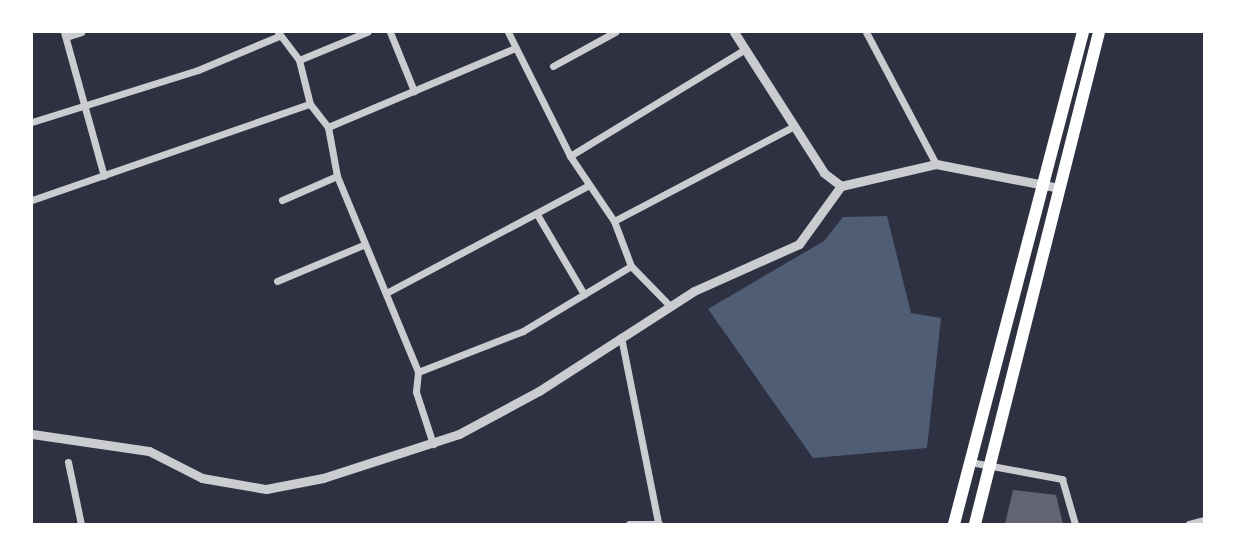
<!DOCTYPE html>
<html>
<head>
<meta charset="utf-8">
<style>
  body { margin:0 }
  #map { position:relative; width:1236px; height:556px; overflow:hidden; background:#2d3142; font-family:Georgia,serif }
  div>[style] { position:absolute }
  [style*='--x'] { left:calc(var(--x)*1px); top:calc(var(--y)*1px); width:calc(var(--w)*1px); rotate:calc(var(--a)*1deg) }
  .water>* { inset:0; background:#4f5d75 }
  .building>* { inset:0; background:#626471 }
  .minor>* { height:7px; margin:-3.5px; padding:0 3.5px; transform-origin:3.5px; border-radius:3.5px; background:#caccd0 }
  .tertiary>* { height:9px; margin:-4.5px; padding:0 4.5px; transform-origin:4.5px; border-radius:4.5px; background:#caccd0 }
  .trunk>* { height:12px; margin:-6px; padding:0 6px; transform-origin:6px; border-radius:6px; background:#fff }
  span { translate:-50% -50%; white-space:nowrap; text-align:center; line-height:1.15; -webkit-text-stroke:7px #fff; paint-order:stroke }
  .frame { position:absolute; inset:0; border:33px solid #fff; pointer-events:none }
</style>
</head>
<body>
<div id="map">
  <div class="water">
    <div style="clip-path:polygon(887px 216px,911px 313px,941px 318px,927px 448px,813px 458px,708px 309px,824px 241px,843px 217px)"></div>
  </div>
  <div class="building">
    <div style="clip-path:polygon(1013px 490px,1056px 495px,1063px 524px,1005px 524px)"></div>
  </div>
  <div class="minor">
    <div style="--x:64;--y:32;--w:149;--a:74.5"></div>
    <div style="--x:278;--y:32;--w:35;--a:53"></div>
    <div style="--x:299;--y:60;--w:45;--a:76"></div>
    <div style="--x:310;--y:104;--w:29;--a:52"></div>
    <div style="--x:328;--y:127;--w:50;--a:79.6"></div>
    <div style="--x:337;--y:176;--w:212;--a:67.5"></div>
    <div style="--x:418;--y:372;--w:20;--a:96"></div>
    <div style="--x:416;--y:392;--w:55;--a:71.9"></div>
    <div style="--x:390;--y:32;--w:64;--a:67.9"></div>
    <div style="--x:508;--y:32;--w:139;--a:63.4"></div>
    <div style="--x:570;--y:156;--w:78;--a:55.9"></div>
    <div style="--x:614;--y:221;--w:48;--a:69.3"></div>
    <div style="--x:631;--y:266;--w:56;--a:45.7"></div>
    <div style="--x:866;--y:32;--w:149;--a:62.1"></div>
    <div style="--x:66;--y:37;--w:16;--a:-18"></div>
    <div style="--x:299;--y:60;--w:74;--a:-22.4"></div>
    <div style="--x:553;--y:66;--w:71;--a:-28.7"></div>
    <div style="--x:32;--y:122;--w:174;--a:-17.4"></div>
    <div style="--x:198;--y:70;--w:88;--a:-22.8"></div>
    <div style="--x:328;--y:127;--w:203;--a:-22.9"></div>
    <div style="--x:570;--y:156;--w:205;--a:-31.4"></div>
    <div style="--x:32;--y:200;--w:294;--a:-19.1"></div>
    <div style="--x:282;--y:200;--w:60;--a:-23.6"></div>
    <div style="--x:538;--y:216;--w:91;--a:59.5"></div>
    <div style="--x:614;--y:221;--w:204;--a:-27.8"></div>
    <div style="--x:277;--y:281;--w:93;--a:-22.7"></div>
    <div style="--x:388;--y:292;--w:225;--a:-28"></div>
    <div style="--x:621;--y:337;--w:189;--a:78.7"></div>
    <div style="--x:418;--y:372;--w:113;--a:-21.3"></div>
    <div style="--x:523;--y:331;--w:126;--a:-31"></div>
    <div style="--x:68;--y:462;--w:63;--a:78.2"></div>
    <div style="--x:970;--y:462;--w:94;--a:10.5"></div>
    <div style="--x:1062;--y:479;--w:47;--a:73.9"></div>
    <div style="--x:629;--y:524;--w:30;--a:0"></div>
    <div style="--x:1189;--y:524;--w:16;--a:-15"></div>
  </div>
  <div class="tertiary">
    <div style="--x:734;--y:32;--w:167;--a:57.4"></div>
    <div style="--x:824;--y:173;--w:21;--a:37"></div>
    <div style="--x:32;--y:434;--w:118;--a:8.3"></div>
    <div style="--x:149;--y:451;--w:59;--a:27"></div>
    <div style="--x:202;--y:478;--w:65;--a:9.8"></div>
    <div style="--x:266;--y:489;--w:58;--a:-10.9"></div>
    <div style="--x:323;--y:478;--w:143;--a:-17.9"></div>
    <div style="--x:459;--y:434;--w:91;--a:-28.3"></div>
    <div style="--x:539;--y:391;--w:184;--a:-32.8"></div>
    <div style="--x:694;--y:291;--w:115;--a:-24.1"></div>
    <div style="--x:799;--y:244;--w:72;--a:-54.1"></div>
    <div style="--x:841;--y:186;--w:98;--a:-13"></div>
    <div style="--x:936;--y:164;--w:125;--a:11"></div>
  </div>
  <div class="trunk">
    <div style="--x:954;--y:524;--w:509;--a:-75.31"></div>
    <div style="--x:975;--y:524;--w:507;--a:-75.85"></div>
  </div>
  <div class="frame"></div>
</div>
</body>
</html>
